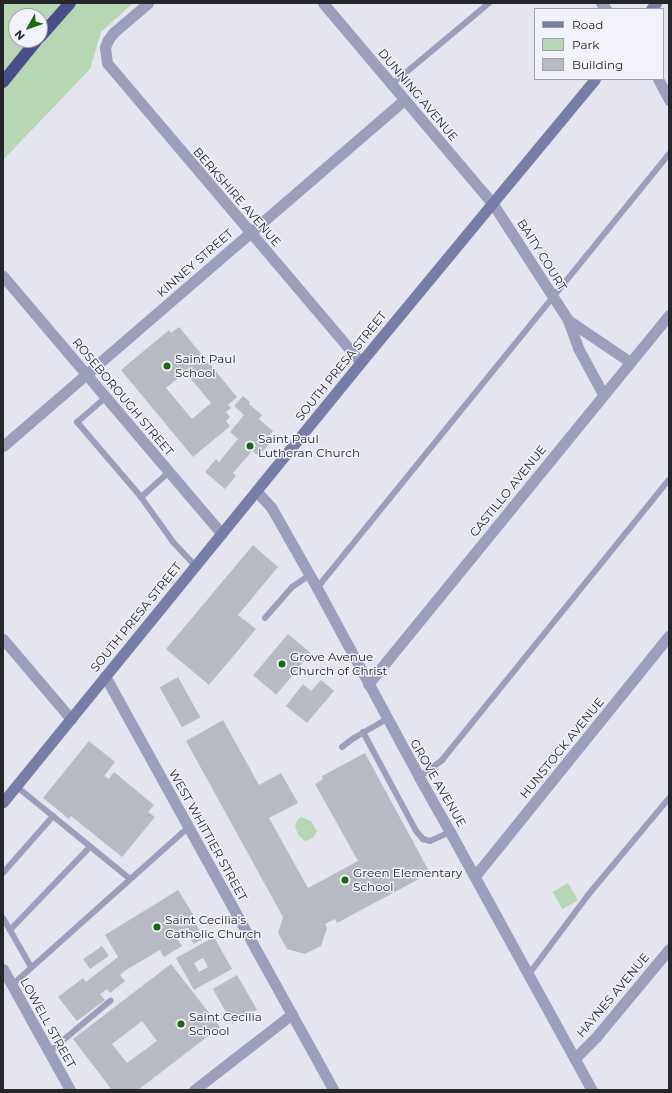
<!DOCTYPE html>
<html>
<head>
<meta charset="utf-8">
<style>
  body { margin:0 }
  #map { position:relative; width:672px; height:1093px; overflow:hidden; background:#e4e5ef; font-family:Montserrat,sans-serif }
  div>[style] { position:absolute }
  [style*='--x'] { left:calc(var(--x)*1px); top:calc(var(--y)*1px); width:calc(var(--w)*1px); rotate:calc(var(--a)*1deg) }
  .green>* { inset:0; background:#b7d6b3; transform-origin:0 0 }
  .building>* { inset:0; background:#b8bac3; transform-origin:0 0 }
  .service>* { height:6px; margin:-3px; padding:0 3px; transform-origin:3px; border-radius:3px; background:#9b9fbc }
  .minor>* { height:11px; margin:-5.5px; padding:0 5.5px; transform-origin:5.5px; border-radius:5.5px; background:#9b9fbc }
  .secondary>* { height:11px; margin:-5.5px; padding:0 5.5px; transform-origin:5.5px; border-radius:5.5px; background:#777da7 }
  .motorway>* { height:12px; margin:-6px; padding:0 6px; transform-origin:6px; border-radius:6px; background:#4a4e88 }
  .dots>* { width:11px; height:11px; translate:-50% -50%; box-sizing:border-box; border:2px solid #f1f2fc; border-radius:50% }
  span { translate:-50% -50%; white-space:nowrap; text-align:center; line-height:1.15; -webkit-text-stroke:3px #f1f2fc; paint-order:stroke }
  .street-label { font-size:12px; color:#252629 }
  .poi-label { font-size:12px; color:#252629 }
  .left { translate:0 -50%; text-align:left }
  .frame { position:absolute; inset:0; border:4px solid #252629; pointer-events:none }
  .legend { position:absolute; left:534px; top:8px; width:130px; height:72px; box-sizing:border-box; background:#f1f2fc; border:1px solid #9fa0a8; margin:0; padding:5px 7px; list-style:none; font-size:12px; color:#252629 }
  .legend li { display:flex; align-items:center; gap:8px; height:20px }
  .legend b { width:20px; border:1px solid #9fa0a8 }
  .north { position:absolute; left:8px; top:8px; width:40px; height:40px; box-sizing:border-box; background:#f1f2fc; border:1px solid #9fa0a8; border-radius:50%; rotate:230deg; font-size:11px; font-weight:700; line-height:16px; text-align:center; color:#252629 }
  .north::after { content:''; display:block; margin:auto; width:14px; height:18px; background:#166a10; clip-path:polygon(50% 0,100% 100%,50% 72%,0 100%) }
</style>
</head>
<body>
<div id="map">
  <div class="green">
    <div style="clip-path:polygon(evenodd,3px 3px,133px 3px,101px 32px,90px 69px,3px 160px,3px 3px,16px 16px,40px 16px,40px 40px,16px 40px,16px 16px)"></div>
    <div style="clip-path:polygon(301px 817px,311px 821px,317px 831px,313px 838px,305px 841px,299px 836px,295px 827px,297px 820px)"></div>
    <div style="left:568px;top:883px;width:20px;height:18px;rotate:60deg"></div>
  </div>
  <div class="building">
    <div style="clip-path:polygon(evenodd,179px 327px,237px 397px,228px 405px,231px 408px,226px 412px,230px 417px,226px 421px,230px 426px,193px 457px,121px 370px,169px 330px,171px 333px,179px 327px,185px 372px,211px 403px,192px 419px,166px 388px,185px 372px)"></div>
    <div style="clip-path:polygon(243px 396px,250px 402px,249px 404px,262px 415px,259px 419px,273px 431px,267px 438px,271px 442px,259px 456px,252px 451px,233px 473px,236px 476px,225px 489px,205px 472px,216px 459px,219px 462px,238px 439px,230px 432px,244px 415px,234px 406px)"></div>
    <div style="clip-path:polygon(253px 545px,278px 567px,238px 615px,256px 629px,209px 685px,166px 649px)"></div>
    <div style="left:288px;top:634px;width:30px;height:54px;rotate:40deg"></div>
    <div style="left:178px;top:677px;width:46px;height:21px;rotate:61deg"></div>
    <div style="clip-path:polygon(321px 680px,334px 691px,307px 723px,286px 706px,303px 684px,311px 691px)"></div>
    <div style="clip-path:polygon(223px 720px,259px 785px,281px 773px,298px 803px,269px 818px,308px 888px,358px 861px,315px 784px,323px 779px,322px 776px,365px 753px,430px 873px,337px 923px,335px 919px,325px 924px,327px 928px,321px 946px,305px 954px,287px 949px,278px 933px,283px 917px,186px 741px)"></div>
    <div style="clip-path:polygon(89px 741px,115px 762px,104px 776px,109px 779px,114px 772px,154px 805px,148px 812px,155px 817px,122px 857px,71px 816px,69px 819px,43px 798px)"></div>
    <div style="clip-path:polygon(178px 890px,196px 919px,194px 921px,204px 938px,194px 944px,187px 934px,178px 940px,182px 946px,164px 957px,160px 950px,126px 970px,120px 975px,125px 981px,110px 993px,107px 989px,100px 994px,105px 1000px,77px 1021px,58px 997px,83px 978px,86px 982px,118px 957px,105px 935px)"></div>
    <div style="clip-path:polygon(evenodd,214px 937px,232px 969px,194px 990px,176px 958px,214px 937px,203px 958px,208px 967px,199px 972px,194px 963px,203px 958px)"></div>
    <div style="left:102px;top:946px;width:12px;height:23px;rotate:55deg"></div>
    <div style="clip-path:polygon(evenodd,171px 964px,220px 1027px,138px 1090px,112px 1090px,73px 1039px,171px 964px,142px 1021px,157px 1041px,127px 1063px,112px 1044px,142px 1021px)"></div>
    <div style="left:237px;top:975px;width:40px;height:28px;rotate:60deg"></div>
  </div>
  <div class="service">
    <div style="--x:391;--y:85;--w:128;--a:-39.9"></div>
    <div style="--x:106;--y:397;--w:38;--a:139"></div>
    <div style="--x:77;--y:422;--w:99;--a:49.5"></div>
    <div style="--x:169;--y:472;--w:38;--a:138"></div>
    <div style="--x:141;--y:497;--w:55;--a:54.6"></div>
    <div style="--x:173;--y:542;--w:33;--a:47"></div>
    <div style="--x:317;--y:588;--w:559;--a:-50.96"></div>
    <div style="--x:265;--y:618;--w:41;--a:-48.9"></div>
    <div style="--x:292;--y:587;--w:22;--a:-34"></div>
    <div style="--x:363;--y:732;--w:112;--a:61.8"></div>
    <div style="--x:416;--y:831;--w:11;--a:49"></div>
    <div style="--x:423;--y:839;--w:7;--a:16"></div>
    <div style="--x:430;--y:841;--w:22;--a:-24"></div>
    <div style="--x:342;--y:747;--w:15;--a:-37"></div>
    <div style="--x:354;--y:738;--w:38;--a:-30"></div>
    <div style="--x:419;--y:777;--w:29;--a:-36"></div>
    <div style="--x:442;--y:760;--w:360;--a:-51"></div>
    <div style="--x:16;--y:786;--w:147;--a:39.2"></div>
    <div style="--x:3;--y:873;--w:76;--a:-48.7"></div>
    <div style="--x:3;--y:918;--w:14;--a:60"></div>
    <div style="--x:10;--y:930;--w:115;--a:-46.1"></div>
    <div style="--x:10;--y:930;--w:43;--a:60.4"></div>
    <div style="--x:529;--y:974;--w:99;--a:-53.2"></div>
    <div style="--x:588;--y:895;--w:126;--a:-50.1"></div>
    <div style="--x:12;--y:985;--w:237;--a:-41.8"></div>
    <div style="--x:49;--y:1052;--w:80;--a:-39.9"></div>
  </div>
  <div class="minor">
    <div style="--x:148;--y:3;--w:46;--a:139.4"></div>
    <div style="--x:113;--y:33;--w:9;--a:126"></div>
    <div style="--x:108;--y:40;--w:8;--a:113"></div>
    <div style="--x:105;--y:47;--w:16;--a:83"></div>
    <div style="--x:107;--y:63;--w:392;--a:49.7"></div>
    <div style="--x:323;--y:3;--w:263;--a:49.8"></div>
    <div style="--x:493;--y:204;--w:138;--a:57.1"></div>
    <div style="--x:568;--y:320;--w:75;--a:34.1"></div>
    <div style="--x:601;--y:3;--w:8;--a:50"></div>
    <div style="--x:658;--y:79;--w:24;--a:62"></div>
    <div style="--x:3;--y:276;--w:338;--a:49.7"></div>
    <div style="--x:568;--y:320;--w:30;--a:70"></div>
    <div style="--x:578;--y:348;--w:52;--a:61.5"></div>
    <div style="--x:3;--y:446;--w:530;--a:-40.79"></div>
    <div style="--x:256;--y:491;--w:22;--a:47"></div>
    <div style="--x:271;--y:507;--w:93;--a:60.4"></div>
    <div style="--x:317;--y:588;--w:215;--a:61.6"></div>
    <div style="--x:419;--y:777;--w:63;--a:60.6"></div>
    <div style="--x:450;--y:832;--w:294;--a:61.2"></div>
    <div style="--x:3;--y:639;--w:105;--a:49.6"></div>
    <div style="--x:105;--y:676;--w:473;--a:61.1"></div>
    <div style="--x:368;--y:684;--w:476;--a:-50.8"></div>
    <div style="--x:475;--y:876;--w:309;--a:-51.1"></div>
    <div style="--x:3;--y:969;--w:138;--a:61"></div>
    <div style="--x:575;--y:1058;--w:30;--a:-45"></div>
    <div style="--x:596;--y:1037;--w:114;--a:-50.3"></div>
    <div style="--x:194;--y:1090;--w:124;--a:-37.8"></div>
  </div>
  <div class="secondary">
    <div style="--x:651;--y:9;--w:8;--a:-50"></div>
    <div style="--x:3;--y:802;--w:567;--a:-50.87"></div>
    <div style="--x:361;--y:362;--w:367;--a:-50.4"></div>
  </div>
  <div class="motorway">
    <div style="--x:40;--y:37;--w:45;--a:-48.6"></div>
    <div style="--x:3;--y:82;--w:54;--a:-51"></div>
  </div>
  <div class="dots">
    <div style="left:167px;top:366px;background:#166a10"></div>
    <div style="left:250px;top:446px;background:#166a10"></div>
    <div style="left:282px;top:664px;background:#166a10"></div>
    <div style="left:345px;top:880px;background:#166a10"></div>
    <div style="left:157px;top:927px;background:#166a10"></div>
    <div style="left:181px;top:1024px;background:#166a10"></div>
  </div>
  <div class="street-label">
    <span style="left:418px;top:95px;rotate:50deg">DUNNING AVENUE</span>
    <span style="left:237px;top:197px;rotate:49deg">BERKSHIRE AVENUE</span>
    <span style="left:542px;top:255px;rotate:58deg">BAITY COURT</span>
    <span style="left:195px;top:263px;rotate:-41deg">KINNEY STREET</span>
    <span style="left:341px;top:366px;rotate:-51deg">SOUTH PRESA STREET</span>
    <span style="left:123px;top:397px;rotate:50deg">ROSEBOROUGH STREET</span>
    <span style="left:508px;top:491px;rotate:-51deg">CASTILLO AVENUE</span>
    <span style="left:136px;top:617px;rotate:-51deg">SOUTH PRESA STREET</span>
    <span style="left:562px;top:748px;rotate:-51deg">HUNSTOCK AVENUE</span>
    <span style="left:438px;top:783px;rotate:60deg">GROVE AVENUE</span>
    <span style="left:208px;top:835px;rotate:61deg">WEST WHITTIER STREET</span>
    <span style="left:613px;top:995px;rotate:-50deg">HAYNES AVENUE</span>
    <span style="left:48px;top:1023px;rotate:61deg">LOWELL STREET</span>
  </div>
  <div class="poi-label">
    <span class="left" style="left:175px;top:366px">Saint Paul<br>School</span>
    <span class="left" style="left:258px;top:446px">Saint Paul<br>Lutheran Church</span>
    <span class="left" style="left:290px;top:664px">Grove Avenue<br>Church of Christ</span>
    <span class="left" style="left:353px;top:880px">Green Elementary<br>School</span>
    <span class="left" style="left:165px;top:927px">Saint Cecilia's<br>Catholic Church</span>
    <span class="left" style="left:189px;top:1024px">Saint Cecilia<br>School</span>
  </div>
  <div class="frame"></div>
  <ul class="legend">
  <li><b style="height:5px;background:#777da7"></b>Road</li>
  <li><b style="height:11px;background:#b7d6b3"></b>Park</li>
  <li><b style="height:11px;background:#b8bac3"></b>Building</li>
  </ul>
  <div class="north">N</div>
</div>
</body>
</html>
